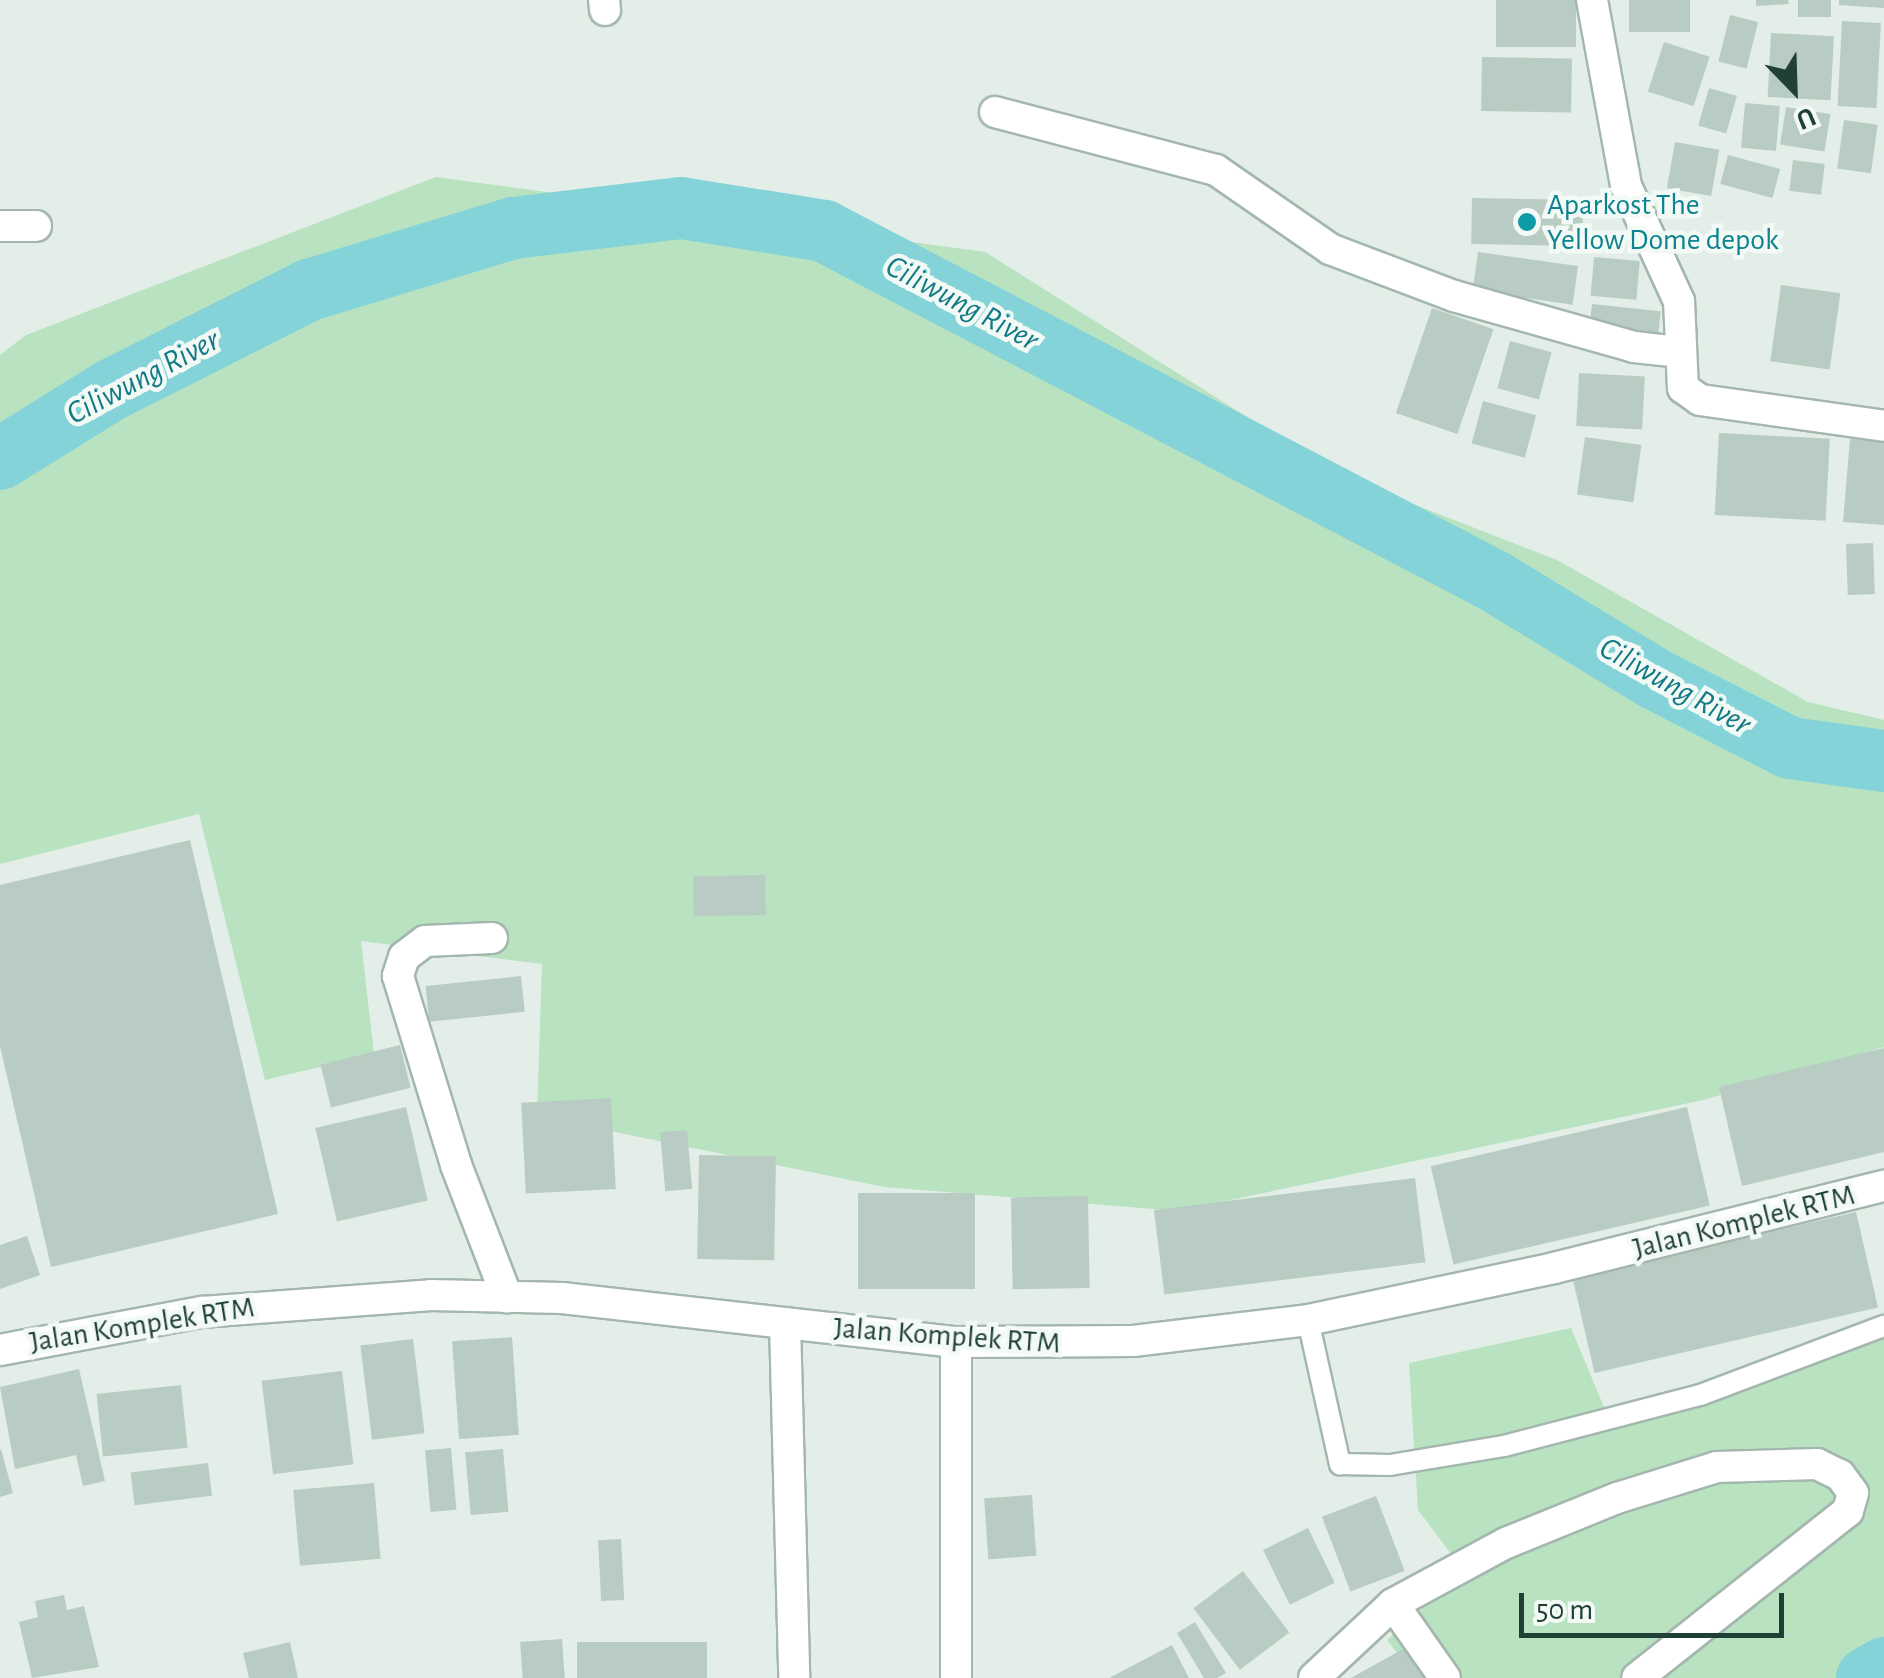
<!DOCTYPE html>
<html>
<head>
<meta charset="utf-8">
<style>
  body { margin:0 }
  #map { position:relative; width:1884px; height:1678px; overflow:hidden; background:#e2eee7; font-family:"Alegreya Sans",sans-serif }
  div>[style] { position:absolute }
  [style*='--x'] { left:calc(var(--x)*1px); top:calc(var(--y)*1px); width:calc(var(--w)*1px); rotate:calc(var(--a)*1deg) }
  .green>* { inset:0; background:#b8e2c0 }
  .river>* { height:62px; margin:-31px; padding:0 31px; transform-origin:31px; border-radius:31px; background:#83d3d9 }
  .building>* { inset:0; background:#b9ccc3; transform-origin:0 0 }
  .roads { filter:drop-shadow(2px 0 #a4b7ae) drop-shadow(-2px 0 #a4b7ae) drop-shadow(0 2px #a4b7ae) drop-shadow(0 -2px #a4b7ae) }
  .service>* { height:20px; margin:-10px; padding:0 10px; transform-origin:10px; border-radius:10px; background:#fff }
  .minor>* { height:30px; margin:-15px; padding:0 15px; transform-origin:15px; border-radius:15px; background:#fff }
  .dots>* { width:28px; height:28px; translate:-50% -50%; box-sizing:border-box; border:5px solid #f3faf6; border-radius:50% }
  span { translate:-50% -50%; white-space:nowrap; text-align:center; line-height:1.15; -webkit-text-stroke:9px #f3faf6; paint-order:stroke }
  .culture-label { font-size:30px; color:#0d838f }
  .left { translate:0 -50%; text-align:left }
  .street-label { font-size:30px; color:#1f4135 }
  .water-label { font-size:32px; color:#127a85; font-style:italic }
  .north { position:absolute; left:1744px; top:40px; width:100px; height:100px; -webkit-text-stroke:8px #f3faf6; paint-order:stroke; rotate:157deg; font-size:28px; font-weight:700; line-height:40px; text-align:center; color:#1f4135 }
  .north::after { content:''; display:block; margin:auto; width:35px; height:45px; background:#1f4135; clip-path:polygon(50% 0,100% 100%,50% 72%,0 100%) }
  .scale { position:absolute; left:1519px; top:1593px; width:265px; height:45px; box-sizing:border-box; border:5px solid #1f4135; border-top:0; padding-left:12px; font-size:30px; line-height:35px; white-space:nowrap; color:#1f4135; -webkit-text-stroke:8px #f3faf6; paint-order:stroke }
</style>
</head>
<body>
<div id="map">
  <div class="green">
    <div style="clip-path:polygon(436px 177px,985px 252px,1341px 476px,1557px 560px,1808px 702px,1884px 720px,1884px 1047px,1703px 1100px,1178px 1211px,884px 1187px,537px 1116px,542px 964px,361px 941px,374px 1054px,265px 1080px,199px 814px,0 864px,0 355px,26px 335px)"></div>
    <div style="clip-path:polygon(1571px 1328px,1608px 1417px,1884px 1330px,1884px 1678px,1417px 1678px,1387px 1640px,1464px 1571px,1418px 1510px,1409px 1363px)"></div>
  </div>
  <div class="river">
    <div style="--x:0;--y:459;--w:131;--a:-31.9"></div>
    <div style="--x:111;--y:390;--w:222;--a:-26.8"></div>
    <div style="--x:309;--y:290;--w:213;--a:-16.9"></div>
    <div style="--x:513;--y:228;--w:169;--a:-6.8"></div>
    <div style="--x:681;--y:208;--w:145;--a:9.1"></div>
    <div style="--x:824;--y:231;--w:756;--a:27.58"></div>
    <div style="--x:1494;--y:581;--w:191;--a:31.3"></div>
    <div style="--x:1657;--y:680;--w:149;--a:27.1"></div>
    <div style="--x:1790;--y:748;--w:95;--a:7.9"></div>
    <div style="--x:1867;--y:1678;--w:20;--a:-30"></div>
  </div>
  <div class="building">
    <div style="left:1496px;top:0;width:80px;height:47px"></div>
    <div style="left:1629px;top:0;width:61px;height:32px"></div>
    <div style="clip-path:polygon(1756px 0,1788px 0,1789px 4px,1756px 6px)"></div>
    <div style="left:1798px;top:0;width:33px;height:17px"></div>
    <div style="clip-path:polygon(1839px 0,1884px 0,1884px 8px,1839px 5px)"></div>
    <div style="left:1730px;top:15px;width:29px;height:48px;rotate:14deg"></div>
    <div style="left:1842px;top:21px;width:39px;height:85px;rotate:3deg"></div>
    <div style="left:1771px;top:33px;width:63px;height:64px;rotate:3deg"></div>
    <div style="left:1664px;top:42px;width:48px;height:52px;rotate:18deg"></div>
    <div style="left:1482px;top:57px;width:90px;height:54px;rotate:1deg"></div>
    <div style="left:1709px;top:88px;width:29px;height:39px;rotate:16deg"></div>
    <div style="left:1745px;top:103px;width:35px;height:45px;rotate:5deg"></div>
    <div style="left:1786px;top:107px;width:45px;height:38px;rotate:9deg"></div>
    <div style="left:1844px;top:120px;width:34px;height:49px;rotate:8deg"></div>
    <div style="left:1675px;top:142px;width:45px;height:47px;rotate:10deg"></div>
    <div style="left:1728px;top:155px;width:54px;height:30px;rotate:15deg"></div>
    <div style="left:1793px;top:160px;width:32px;height:31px;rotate:7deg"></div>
    <div style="left:1472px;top:198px;width:111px;height:46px;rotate:1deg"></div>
    <div style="left:1478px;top:252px;width:101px;height:39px;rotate:8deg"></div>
    <div style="left:1594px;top:257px;width:46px;height:39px;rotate:5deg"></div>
    <div style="left:1781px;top:285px;width:60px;height:77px;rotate:8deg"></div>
    <div style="left:1592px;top:304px;width:69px;height:27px;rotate:6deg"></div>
    <div style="left:1432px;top:308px;width:65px;height:111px;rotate:19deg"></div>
    <div style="left:1510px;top:341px;width:43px;height:49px;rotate:15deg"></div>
    <div style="left:1579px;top:373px;width:66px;height:53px;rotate:3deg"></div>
    <div style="left:1483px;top:401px;width:55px;height:44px;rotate:15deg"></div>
    <div style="left:1719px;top:433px;width:111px;height:82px;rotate:3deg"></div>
    <div style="left:1585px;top:437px;width:57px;height:58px;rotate:8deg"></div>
    <div style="clip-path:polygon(1850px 439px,1884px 441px,1884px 525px,1843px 522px)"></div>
    <div style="left:1873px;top:543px;width:51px;height:27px;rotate:88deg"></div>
    <div style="clip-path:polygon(190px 840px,278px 1214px,51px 1267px,0 1046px,0 885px)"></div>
    <div style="left:765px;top:875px;width:40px;height:72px;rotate:89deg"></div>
    <div style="left:521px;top:976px;width:36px;height:96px;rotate:84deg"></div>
    <div style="left:400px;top:1045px;width:44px;height:82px;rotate:76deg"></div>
    <div style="clip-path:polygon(1884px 1048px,1884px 1152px,1742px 1186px,1719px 1087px)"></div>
    <div style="left:611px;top:1098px;width:91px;height:90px;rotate:87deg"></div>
    <div style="left:406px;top:1107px;width:96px;height:93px;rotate:77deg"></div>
    <div style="left:1687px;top:1107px;width:101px;height:263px;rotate:77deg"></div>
    <div style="left:687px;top:1130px;width:59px;height:27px;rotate:85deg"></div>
    <div style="left:699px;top:1155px;width:77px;height:104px;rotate:1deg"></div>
    <div style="left:1415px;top:1178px;width:85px;height:263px;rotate:83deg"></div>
    <div style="left:858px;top:1193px;width:117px;height:96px"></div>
    <div style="left:1088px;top:1196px;width:92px;height:77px;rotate:89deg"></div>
    <div style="left:1856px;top:1212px;width:98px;height:291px;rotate:77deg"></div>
    <div style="clip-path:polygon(27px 1236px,40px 1275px,0 1289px,0 1245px)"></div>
    <div style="left:512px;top:1337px;width:98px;height:60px;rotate:86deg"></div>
    <div style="left:413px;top:1339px;width:95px;height:53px;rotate:83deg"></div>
    <div style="clip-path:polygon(79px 1369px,105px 1481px,83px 1486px,76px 1455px,15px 1469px,0 1387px)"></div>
    <div style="left:342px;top:1371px;width:94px;height:81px;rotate:83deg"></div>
    <div style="left:181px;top:1385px;width:63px;height:85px;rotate:84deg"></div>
    <div style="left:451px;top:1448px;width:62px;height:26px;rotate:85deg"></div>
    <div style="clip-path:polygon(1px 1449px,13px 1493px,0 1497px,0 1450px)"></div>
    <div style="left:503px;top:1449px;width:63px;height:38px;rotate:85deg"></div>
    <div style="left:208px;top:1463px;width:33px;height:78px;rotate:83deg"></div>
    <div style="left:374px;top:1483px;width:76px;height:81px;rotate:85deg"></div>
    <div style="left:1032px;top:1495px;width:61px;height:48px;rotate:86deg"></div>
    <div style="left:1376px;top:1496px;width:80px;height:58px;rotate:69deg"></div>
    <div style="left:1308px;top:1528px;width:61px;height:50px;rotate:64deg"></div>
    <div style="left:621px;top:1539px;width:61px;height:23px;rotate:87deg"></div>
    <div style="left:1243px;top:1571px;width:77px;height:62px;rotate:53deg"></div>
    <div style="clip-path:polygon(64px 1595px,67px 1610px,84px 1606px,99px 1667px,32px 1678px,19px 1622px,38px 1617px,35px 1601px)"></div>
    <div style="clip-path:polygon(1195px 1622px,1226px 1673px,1217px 1678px,1204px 1678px,1177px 1633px)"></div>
    <div style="left:562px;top:1639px;width:39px;height:42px;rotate:86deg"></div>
    <div style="clip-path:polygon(290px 1642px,298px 1678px,249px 1678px,243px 1653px)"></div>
    <div style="left:577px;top:1642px;width:130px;height:36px"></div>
    <div style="clip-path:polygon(1172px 1645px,1189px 1678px,1109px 1678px)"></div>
    <div style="clip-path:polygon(1410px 1645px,1429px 1678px,1351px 1678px)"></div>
  </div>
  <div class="roads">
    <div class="service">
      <div style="--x:1308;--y:1320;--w:148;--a:77.5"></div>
      <div style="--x:1340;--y:1464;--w:50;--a:1.1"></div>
      <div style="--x:1390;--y:1465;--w:116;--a:-9.5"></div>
      <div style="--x:1504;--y:1446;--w:203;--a:-14.6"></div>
      <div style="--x:1700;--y:1395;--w:197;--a:-20.6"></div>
    </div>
    <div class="minor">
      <div style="--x:604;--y:0;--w:10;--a:84"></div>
      <div style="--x:1592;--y:0;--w:189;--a:79.6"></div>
      <div style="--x:1626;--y:186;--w:127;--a:65.3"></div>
      <div style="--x:1679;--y:301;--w:87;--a:87.4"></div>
      <div style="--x:1683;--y:388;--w:21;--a:35"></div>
      <div style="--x:1700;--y:400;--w:186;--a:8"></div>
      <div style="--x:995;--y:112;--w:228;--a:14.7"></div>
      <div style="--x:1216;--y:170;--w:139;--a:34.7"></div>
      <div style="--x:1330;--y:249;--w:133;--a:20.8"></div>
      <div style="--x:1454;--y:296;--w:187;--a:15.8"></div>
      <div style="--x:1634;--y:347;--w:45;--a:6.3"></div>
      <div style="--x:0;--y:226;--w:36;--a:0"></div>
      <div style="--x:492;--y:938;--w:67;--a:177.4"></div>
      <div style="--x:425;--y:941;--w:26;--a:143"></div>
      <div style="--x:404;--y:957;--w:20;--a:108"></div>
      <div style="--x:398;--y:976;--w:198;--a:72.9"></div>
      <div style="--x:456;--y:1165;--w:142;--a:68.9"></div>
      <div style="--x:785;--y:1323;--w:355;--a:88.5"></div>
      <div style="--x:0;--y:1350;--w:206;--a:-10.7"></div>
      <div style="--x:202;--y:1312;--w:230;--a:-4.2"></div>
      <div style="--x:431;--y:1295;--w:131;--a:1.3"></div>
      <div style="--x:562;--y:1298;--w:396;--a:6.4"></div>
      <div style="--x:956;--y:1342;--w:177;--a:-0.3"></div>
      <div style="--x:1133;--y:1341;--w:176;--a:-6.8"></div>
      <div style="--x:1308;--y:1320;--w:251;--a:-11.9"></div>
      <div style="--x:1554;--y:1268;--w:340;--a:-14"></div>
      <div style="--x:1393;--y:1604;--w:90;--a:54.9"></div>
      <div style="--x:956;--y:1678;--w:336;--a:-90"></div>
      <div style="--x:1314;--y:1678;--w:108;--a:-43.1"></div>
      <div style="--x:1393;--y:1604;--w:128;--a:-28.4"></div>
      <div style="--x:1506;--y:1543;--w:120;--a:-22.1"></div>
      <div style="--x:1617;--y:1498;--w:105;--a:-17.2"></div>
      <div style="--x:1717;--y:1467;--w:100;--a:-1.7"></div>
      <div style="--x:1817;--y:1464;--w:25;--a:26"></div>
      <div style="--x:1840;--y:1475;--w:22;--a:54"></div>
      <div style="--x:1853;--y:1493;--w:19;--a:106"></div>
      <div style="--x:1848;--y:1511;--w:269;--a:141.6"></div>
    </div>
  </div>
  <div class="dots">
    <div style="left:1527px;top:222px;background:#0f9aa8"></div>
  </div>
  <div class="culture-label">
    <span class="left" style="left:1547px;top:222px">Aparkost The<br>Yellow Dome depok</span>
  </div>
  <div class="street-label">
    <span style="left:1744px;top:1222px;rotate:-14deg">Jalan Komplek RTM</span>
    <span style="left:142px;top:1325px;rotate:-9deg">Jalan Komplek RTM</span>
    <span style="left:947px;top:1336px;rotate:4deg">Jalan Komplek RTM</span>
  </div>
  <div class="water-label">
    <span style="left:962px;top:303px;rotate:28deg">Ciliwung River</span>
    <span style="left:143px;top:377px;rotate:-28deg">Ciliwung River</span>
    <span style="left:1675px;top:686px;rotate:29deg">Ciliwung River</span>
  </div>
  <div class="north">U</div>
  <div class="scale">50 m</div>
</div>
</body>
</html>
